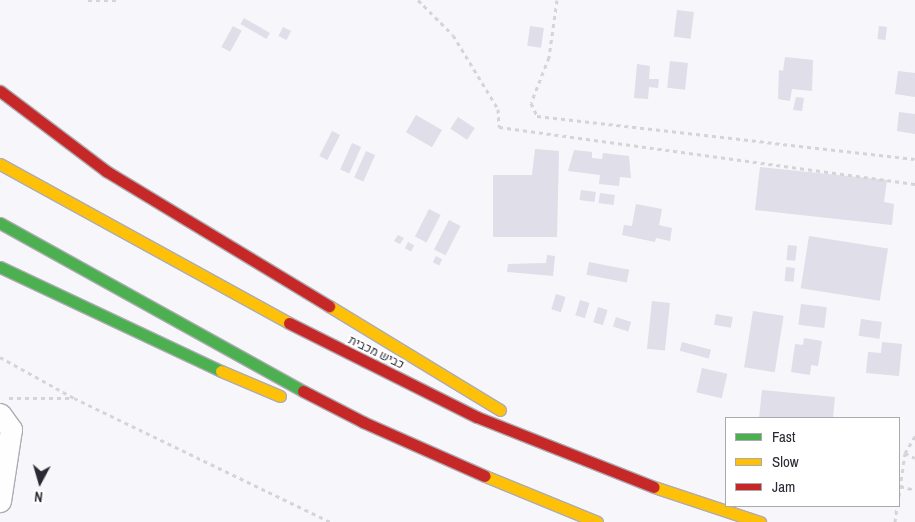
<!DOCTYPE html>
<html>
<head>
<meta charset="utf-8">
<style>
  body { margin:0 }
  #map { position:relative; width:915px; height:522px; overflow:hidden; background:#f6f6fb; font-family:"Archivo Narrow",Heebo,sans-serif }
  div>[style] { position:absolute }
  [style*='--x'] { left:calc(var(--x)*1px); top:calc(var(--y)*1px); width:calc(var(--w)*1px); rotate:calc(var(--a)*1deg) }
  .building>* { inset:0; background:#dfdee9; transform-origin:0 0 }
  .path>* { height:3px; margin-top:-1.5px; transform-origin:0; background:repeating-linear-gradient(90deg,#d5d5d8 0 4px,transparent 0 8px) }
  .roads { filter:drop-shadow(1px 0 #adacb3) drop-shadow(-1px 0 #adacb3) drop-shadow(0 1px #adacb3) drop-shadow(0 -1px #adacb3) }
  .street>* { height:21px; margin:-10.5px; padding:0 10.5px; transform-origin:10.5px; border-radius:10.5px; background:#fefefe }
  .fast>* { height:11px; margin:-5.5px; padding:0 5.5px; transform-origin:5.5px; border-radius:5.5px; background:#4caf50 }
  .slow>* { height:11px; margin:-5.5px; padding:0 5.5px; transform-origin:5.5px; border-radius:5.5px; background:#ffc107 }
  .jam>* { height:11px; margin:-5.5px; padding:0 5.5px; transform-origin:5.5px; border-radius:5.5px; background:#c62828 }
  span { translate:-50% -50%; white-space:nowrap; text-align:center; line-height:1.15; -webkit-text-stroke:4.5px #fff; paint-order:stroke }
  .street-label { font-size:12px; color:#2b2a34 }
  .legend { position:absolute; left:725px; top:417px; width:175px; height:90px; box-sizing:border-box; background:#fff; border:1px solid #aaaaae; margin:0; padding:6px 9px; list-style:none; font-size:15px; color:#2b2a34 }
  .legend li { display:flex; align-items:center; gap:10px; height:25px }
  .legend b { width:25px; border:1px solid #aaaaae }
  .north { position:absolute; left:15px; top:457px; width:50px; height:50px; -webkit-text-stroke:4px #fff; paint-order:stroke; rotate:186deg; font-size:14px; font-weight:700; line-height:20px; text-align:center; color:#2b2a34 }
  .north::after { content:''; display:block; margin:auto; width:18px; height:22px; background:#2b2a34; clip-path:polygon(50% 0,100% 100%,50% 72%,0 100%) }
</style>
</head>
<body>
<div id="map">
  <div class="building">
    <div style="left:677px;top:10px;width:17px;height:27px;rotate:7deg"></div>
    <div style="left:244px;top:18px;width:30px;height:7px;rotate:30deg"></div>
    <div style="left:233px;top:26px;width:10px;height:24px;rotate:29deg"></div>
    <div style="left:530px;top:26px;width:14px;height:20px;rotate:8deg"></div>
    <div style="left:879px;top:26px;width:8px;height:13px;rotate:7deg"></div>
    <div style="left:283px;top:27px;width:9px;height:10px;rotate:27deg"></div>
    <div style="clip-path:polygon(785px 57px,813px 60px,812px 91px,792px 89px,790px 101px,778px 99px,779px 70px,783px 71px)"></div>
    <div style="left:670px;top:61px;width:18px;height:27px;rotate:6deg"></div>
    <div style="clip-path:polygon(637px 64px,650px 66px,649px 79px,659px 79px,658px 88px,649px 87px,648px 99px,634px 98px)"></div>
    <div style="clip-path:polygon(898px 71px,915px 73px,915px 97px,895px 94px)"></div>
    <div style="clip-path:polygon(796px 97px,804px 98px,802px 111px,793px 110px)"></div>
    <div style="clip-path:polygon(899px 112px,915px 114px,915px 134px,897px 131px)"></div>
    <div style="left:416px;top:115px;width:30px;height:20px;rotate:30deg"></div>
    <div style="left:458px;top:117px;width:20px;height:14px;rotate:33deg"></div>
    <div style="left:332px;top:131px;width:9px;height:28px;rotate:27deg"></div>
    <div style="left:352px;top:143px;width:10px;height:29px;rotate:24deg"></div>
    <div style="clip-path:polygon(535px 149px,559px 151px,557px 237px,493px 237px,493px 175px,532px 175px)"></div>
    <div style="clip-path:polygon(574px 150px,592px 152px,592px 158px,602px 159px,603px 153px,629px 156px,631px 178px,620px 177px,619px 186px,599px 184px,600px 175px,568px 171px)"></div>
    <div style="left:366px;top:151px;width:10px;height:29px;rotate:24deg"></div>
    <div style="clip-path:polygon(760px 167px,887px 180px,884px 202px,894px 204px,892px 225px,755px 210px)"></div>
    <div style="left:581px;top:190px;width:15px;height:10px;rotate:8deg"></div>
    <div style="left:600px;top:193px;width:15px;height:10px;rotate:8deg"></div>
    <div style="clip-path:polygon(636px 204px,662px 209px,659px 225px,672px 228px,670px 241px,656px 238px,655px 242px,622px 235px,624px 225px,632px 226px)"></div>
    <div style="left:429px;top:209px;width:13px;height:31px;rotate:27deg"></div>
    <div style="left:449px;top:220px;width:13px;height:33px;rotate:27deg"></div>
    <div style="clip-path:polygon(398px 235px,404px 238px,400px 244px,394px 241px)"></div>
    <div style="left:809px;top:236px;width:80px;height:53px;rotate:9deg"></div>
    <div style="left:408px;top:242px;width:7px;height:7px;rotate:27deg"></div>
    <div style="left:788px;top:245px;width:9px;height:15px;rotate:6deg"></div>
    <div style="clip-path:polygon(547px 255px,555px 256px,553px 276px,507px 272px,508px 264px,546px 263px)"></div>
    <div style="left:436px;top:256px;width:7px;height:7px;rotate:27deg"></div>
    <div style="left:589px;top:262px;width:41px;height:13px;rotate:11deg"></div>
    <div style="left:786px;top:267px;width:9px;height:14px;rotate:6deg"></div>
    <div style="left:556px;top:294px;width:10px;height:16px;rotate:17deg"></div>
    <div style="left:580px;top:300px;width:10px;height:16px;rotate:17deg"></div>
    <div style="left:652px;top:301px;width:18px;height:48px;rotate:6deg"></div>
    <div style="left:801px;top:304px;width:26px;height:21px;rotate:7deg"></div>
    <div style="left:598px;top:307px;width:10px;height:16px;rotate:17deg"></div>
    <div style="left:753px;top:311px;width:31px;height:57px;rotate:9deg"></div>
    <div style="left:716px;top:314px;width:17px;height:11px;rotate:10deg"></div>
    <div style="left:616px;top:317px;width:16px;height:10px;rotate:18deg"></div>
    <div style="left:861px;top:319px;width:21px;height:17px;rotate:8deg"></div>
    <div style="clip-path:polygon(804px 338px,822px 341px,818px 366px,811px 365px,810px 375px,791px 372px,795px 344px,803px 345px)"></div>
    <div style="left:682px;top:342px;width:30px;height:9px;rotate:15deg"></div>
    <div style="clip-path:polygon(882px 342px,902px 344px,899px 376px,866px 373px,868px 352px,881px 353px)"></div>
    <div style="left:702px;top:368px;width:26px;height:25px;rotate:13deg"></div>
    <div style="clip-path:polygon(762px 390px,835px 397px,833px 418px,759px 418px)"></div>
  </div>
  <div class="path">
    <div style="--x:88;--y:0;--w:30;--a:0"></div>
    <div style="--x:418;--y:0;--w:49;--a:45"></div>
    <div style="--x:453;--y:35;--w:87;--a:58.7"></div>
    <div style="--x:498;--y:109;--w:18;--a:87"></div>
    <div style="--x:499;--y:127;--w:420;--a:7.8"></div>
    <div style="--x:557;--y:0;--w:58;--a:98"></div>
    <div style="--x:549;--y:57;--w:49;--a:111.4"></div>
    <div style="--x:531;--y:103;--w:14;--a:65"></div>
    <div style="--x:537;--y:116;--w:380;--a:6.5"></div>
    <div style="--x:0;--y:357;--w:85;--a:29"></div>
    <div style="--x:74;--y:398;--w:285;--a:25.8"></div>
    <div style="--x:9;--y:398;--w:64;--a:0"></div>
    <div style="--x:915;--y:436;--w:20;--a:120"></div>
    <div style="--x:905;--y:453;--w:11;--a:27"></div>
    <div style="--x:900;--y:486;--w:16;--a:15"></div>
    <div style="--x:899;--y:496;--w:43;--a:-82.1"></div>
    <div style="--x:895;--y:522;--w:16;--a:-83"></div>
  </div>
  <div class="roads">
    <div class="street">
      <div style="--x:0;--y:414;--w:19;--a:54"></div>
      <div style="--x:11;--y:429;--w:73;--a:98.7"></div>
    </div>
    <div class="fast">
      <div style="--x:0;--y:223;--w:346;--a:29"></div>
      <div style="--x:0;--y:267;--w:244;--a:25.2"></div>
    </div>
    <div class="slow">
      <div style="--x:0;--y:164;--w:330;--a:28.8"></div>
      <div style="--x:329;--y:306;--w:200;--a:31.3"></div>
      <div style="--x:221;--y:371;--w:64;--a:23"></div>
      <div style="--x:485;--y:476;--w:121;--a:22.3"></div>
      <div style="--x:654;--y:487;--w:112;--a:18.3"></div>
    </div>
    <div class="jam">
      <div style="--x:0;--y:91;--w:133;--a:37"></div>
      <div style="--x:106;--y:171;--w:261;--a:31.2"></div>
      <div style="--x:289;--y:323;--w:210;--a:26.6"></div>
      <div style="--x:477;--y:417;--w:190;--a:21.6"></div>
      <div style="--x:303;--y:391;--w:68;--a:27.3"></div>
      <div style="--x:363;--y:422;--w:133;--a:23.9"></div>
    </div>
  </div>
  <div class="street-label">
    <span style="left:376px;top:353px;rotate:26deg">כביש מכבית</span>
  </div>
  <ul class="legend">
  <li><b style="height:6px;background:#4caf50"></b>Fast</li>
  <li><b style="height:6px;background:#ffc107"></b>Slow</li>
  <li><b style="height:6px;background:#c62828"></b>Jam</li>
  </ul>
  <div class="north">N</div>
</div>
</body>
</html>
